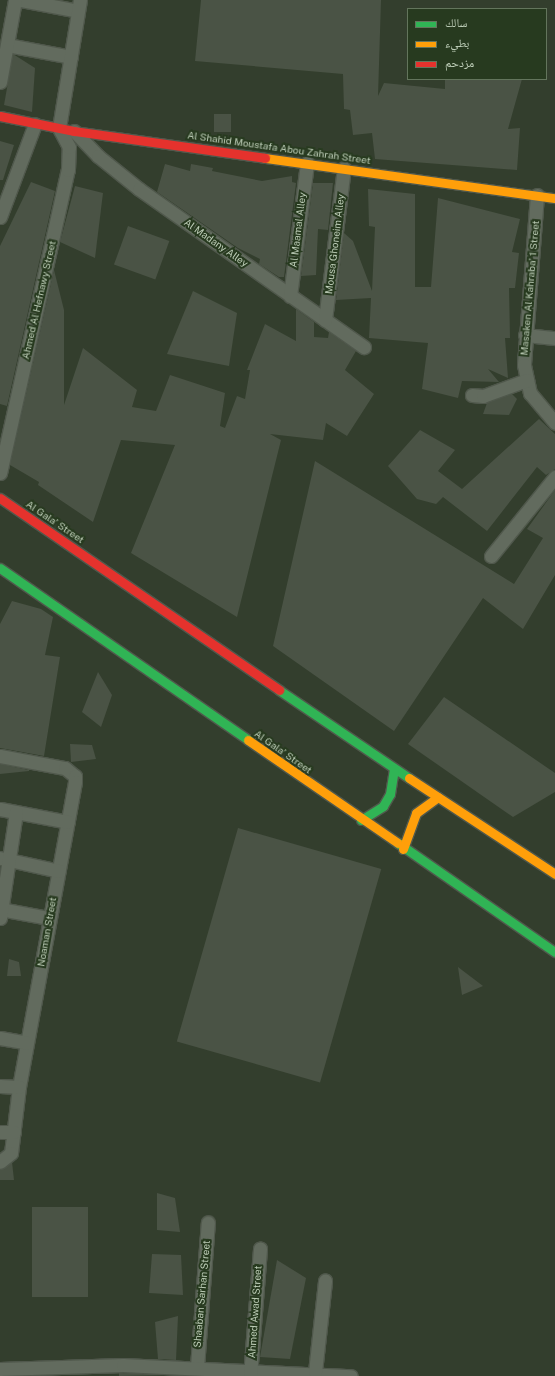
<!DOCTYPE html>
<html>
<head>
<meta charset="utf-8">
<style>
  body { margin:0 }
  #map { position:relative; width:555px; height:1376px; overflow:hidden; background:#333e2d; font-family:"Public Sans","Noto Naskh Arabic",sans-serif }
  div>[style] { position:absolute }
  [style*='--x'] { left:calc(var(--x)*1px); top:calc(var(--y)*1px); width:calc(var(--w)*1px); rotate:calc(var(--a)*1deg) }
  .building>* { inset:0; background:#4a5345; transform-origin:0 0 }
  .roads { filter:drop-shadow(1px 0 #50584c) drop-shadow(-1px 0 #50584c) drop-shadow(0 1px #50584c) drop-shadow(0 -1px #50584c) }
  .street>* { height:13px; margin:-6.5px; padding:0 6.5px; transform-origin:6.5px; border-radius:6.5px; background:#626b5e }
  .fast>* { height:9px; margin:-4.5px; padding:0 4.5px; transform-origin:4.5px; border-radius:4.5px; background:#30b455 }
  .slow>* { height:9px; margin:-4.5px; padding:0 4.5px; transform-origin:4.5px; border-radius:4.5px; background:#ff9f0a }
  .jam>* { height:9px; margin:-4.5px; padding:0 4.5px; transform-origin:4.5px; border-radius:4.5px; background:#e5322d }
  span { translate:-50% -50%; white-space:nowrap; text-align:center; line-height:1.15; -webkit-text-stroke:4px #273a1f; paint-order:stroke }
  .street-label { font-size:10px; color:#beceb8 }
  .legend { position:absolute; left:407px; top:8px; width:140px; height:72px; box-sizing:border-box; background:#273a1f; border:1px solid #63755c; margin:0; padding:5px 7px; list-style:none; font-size:12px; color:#beceb8 }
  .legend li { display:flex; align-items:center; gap:8px; height:20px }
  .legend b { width:20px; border:1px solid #63755c }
</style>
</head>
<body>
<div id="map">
  <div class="building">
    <div style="clip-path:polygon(201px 0,381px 0,378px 96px,384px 83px,445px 89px,445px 79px,522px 79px,508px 129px,520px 128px,517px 170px,375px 159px,372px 133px,353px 135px,350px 110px,344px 109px,343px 74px,195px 61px)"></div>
    <div style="clip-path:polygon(13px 54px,35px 68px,32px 112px,4px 105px)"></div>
    <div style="left:214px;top:114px;width:17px;height:18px"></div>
    <div style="clip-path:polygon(0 141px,14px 145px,3px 180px,0 180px)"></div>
    <div style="clip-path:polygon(165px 164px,190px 171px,191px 164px,213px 168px,212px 171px,262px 181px,292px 176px,292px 182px,296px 183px,284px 277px,279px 277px,259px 264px,260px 259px,238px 248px,157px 192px)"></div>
    <div style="clip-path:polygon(31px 182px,55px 191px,7px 406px,0 404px,0 246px)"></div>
    <div style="clip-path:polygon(313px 183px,333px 183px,328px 230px,318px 229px,316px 275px,301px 276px)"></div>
    <div style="clip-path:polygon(75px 186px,103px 193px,95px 258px,60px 242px)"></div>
    <div style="clip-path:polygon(368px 189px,415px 194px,415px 287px,431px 287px,438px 198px,520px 219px,512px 252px,519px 253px,515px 288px,509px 288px,510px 338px,505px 338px,508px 378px,488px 369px,499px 382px,462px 381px,458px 398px,422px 389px,428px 343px,369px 338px,371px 298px,336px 300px,344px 233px,353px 241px,372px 291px,375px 227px,369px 226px)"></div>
    <div style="left:128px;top:226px;width:44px;height:41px;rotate:20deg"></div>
    <div style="clip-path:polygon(54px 270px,64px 310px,64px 405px,83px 348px,137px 390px,132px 407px,156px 411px,170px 375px,225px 393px,220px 426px,225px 428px,237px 396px,245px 399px,250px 370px,247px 370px,265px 324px,296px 341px,296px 309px,314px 322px,314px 337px,328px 338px,329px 332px,356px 351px,345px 370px,374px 394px,347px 436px,326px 423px,323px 440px,270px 434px,281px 440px,237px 617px,131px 553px,175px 445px,121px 440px,93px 522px,38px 485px,39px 482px,10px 465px)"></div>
    <div style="clip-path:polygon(193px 291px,237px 313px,229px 366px,167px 354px)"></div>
    <div style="clip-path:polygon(512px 394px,517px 399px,509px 415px,483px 414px,487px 403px)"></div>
    <div style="clip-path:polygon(539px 419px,555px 434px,555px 469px,546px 475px,537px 467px,487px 531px,443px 497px,436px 504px,417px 499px,388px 466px,420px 430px,455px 450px,438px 471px,462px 489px)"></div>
    <div style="clip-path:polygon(315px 461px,514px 584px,543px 538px,527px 529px,555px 490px,555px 575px,523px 629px,483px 598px,394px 731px,273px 646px)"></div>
    <div style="clip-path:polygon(12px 601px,41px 609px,53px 617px,45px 655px,60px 657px,44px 756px,0 748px,0 624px)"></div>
    <div style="clip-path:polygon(98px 672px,112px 695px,101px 727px,82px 712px)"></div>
    <div style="clip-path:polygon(444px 697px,555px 773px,555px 792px,513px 817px,408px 744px)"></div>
    <div style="clip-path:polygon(70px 744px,92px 745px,96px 759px,71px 762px)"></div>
    <div style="clip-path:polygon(0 764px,29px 770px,29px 771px,0 774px)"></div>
    <div style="left:238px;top:828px;width:149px;height:222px;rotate:16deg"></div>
    <div style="clip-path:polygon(9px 959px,19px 962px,21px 976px,7px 976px)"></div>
    <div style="clip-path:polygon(458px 967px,483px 986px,462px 995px)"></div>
    <div style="clip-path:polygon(12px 1162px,14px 1180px,0 1180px,0 1170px)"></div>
    <div style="clip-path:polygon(157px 1193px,175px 1198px,180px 1232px,157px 1230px)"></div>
    <div style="left:32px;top:1207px;width:56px;height:90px"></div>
    <div style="clip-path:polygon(152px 1254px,181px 1255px,183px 1295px,149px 1293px)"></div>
    <div style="clip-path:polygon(277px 1260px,306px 1278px,290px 1359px,260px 1357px)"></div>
    <div style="clip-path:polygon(178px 1316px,176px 1360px,158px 1359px,155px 1322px)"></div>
    <div style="clip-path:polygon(119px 1373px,123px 1373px,173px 1375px,119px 1376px)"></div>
  </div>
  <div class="roads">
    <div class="street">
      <div style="--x:21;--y:0;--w:58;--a:10.9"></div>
      <div style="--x:7;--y:45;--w:65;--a:10.6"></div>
      <div style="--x:0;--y:82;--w:83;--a:-79.6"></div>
      <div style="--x:74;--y:131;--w:35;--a:46"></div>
      <div style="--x:98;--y:156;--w:53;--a:38.8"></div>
      <div style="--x:139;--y:189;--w:275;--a:35.1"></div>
      <div style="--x:537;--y:195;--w:170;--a:94.4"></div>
      <div style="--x:524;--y:365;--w:29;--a:78"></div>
      <div style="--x:530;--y:393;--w:39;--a:50"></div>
      <div style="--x:0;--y:217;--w:99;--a:-69.4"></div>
      <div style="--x:290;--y:296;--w:134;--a:-82.7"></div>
      <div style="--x:325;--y:320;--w:153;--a:-82.9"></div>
      <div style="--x:525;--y:335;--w:30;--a:6"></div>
      <div style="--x:472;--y:395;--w:11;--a:5"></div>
      <div style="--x:483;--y:396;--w:47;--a:-20"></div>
      <div style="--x:0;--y:473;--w:311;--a:-77.4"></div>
      <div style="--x:68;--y:170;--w:23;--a:-88"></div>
      <div style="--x:69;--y:147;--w:21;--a:-118"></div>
      <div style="--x:59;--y:128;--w:130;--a:-80.7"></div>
      <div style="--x:491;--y:556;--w:102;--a:-51"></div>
      <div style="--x:0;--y:756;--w:66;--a:10.5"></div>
      <div style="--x:65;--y:768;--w:13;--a:39"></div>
      <div style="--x:75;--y:776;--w:6;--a:90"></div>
      <div style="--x:75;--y:782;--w:310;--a:100.4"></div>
      <div style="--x:19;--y:1087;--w:66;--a:96.9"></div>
      <div style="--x:11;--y:1153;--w:14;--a:141"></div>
      <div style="--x:0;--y:809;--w:69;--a:10.8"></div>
      <div style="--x:0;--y:858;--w:60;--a:12.4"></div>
      <div style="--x:0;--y:909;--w:50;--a:10.4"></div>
      <div style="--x:0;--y:918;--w:107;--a:-81.4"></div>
      <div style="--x:0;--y:1038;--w:27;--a:10"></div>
      <div style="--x:0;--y:1086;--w:19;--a:3"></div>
      <div style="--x:0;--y:1132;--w:14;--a:0"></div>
      <div style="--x:197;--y:1367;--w:145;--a:-85.7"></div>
      <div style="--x:0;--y:1369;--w:123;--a:-1.9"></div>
      <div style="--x:123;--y:1365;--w:228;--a:2.8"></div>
      <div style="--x:315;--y:1372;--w:92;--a:-83.7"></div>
      <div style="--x:250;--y:1376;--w:128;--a:-85.5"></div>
    </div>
    <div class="fast">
      <div style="--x:0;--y:568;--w:302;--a:34.7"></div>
      <div style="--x:279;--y:690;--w:157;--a:34.1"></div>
      <div style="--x:361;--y:820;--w:26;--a:-32"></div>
      <div style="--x:383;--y:806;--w:14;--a:-60"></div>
      <div style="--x:390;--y:794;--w:25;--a:-81"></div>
      <div style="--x:398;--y:843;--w:191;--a:34.8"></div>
    </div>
    <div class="slow">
      <div style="--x:265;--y:158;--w:293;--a:7.9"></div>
      <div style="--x:248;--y:740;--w:182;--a:34.5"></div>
      <div style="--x:409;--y:778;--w:175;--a:33.3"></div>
      <div style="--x:403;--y:849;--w:38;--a:-70"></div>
      <div style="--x:416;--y:813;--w:27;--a:-36"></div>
    </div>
    <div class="jam">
      <div style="--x:0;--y:116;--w:76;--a:11.5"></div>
      <div style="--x:74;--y:131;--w:193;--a:8"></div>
      <div style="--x:0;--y:498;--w:339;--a:34.5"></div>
    </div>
  </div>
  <div class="street-label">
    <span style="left:279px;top:148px;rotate:8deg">Al Shahid Moustafa Abou Zahrah Street</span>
    <span style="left:298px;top:230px;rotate:-83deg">Al Maamal Alley</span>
    <span style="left:216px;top:243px;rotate:35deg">Al Madany Alley</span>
    <span style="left:335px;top:244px;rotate:-83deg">Mousa Ghoneim Alley</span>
    <span style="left:530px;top:288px;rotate:-85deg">Masaken Al Kahraba' 1 Street</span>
    <span style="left:39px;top:300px;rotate:-77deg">Ahmed Al Hefnawy Street</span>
    <span style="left:55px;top:522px;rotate:34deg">Al Gala' Street</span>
    <span style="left:283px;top:752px;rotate:35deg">Al Gala' Street</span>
    <span style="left:47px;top:932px;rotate:-80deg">Noaman Street</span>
    <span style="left:202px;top:1294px;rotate:-85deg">Shaaban Sarhan Street</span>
    <span style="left:255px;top:1312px;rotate:-86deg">Ahmed Awad Street</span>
  </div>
  <ul class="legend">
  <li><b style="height:5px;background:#30b455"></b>سالك</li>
  <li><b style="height:5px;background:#ff9f0a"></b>بطيء</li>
  <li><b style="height:5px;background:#e5322d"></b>مزدحم</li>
  </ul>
</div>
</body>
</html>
